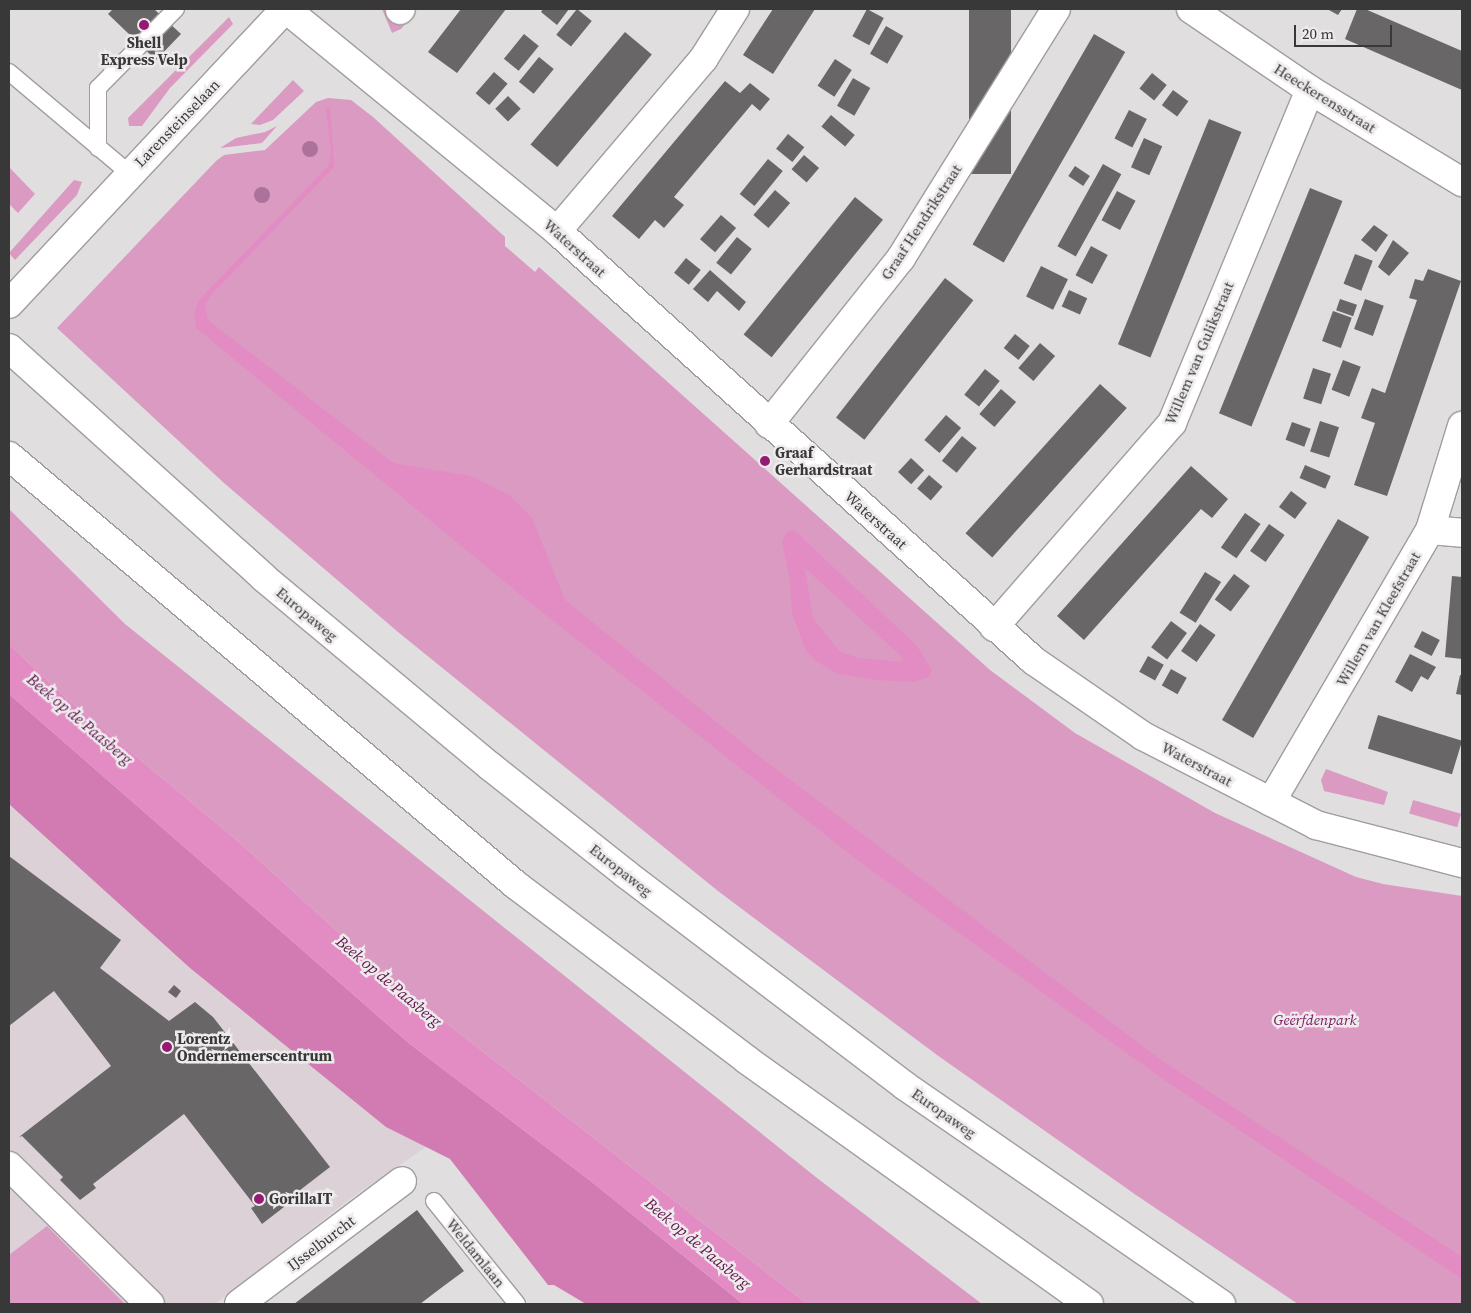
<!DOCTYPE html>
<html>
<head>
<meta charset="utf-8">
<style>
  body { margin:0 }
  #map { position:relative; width:1471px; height:1313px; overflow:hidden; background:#e1dee0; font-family:"Source Serif 4",serif }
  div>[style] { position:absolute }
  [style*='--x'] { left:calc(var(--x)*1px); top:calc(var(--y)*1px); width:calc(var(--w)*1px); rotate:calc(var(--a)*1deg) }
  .built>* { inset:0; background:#dbd1d7 }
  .green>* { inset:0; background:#db9ac2; transform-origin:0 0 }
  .forest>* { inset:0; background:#d27bb3 }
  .water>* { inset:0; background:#e38bc3 }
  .building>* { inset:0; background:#696668; transform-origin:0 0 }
  .roads { filter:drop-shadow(1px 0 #a19d9f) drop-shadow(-1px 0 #a19d9f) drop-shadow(0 1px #a19d9f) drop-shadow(0 -1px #a19d9f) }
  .service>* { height:16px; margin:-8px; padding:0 8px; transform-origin:8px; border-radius:8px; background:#fff }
  .minor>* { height:28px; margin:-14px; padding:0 14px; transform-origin:14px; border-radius:14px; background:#fff }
  .tertiary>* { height:28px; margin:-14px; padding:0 14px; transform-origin:14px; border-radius:14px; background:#fff }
  .secondary>* { height:28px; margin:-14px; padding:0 14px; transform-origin:14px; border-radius:14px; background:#fff }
  .motorway>* { height:28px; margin:-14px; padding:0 14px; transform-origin:14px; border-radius:14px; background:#fff }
  .trees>* { width:16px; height:16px; margin:-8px; border-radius:50%; background:#ad729c }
  .dots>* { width:14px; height:14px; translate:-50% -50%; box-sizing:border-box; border:2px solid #eeebed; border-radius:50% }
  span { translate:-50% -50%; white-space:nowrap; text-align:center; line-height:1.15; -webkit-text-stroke:5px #eeebed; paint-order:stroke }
  .poi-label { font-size:15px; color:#393838; font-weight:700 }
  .left { translate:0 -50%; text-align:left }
  .street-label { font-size:15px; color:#393838 }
  .park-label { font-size:15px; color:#821a65; font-style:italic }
  .water-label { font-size:16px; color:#61124b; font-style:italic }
  .frame { position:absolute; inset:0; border:10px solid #393838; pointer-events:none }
  .scale { position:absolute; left:1294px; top:25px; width:98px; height:22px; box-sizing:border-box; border:2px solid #393838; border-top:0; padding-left:6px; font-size:15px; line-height:18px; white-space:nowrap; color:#393838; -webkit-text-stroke:4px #eeebed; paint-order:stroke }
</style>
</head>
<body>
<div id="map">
  <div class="built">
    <div style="clip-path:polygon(9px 693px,224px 903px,432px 1143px,351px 1198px,215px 1304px,9px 1304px)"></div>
  </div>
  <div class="green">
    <div style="clip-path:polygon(382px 9px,390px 9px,406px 23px,401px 29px,392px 33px)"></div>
    <div style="clip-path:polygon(229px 17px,233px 24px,170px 88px,142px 126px,129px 126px,128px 118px)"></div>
    <div style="clip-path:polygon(293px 80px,304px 91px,273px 120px,260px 125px,251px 124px)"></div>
    <div style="clip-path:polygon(328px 98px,351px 100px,373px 117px,505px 237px,505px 246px,535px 272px,539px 267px,990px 670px,1075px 733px,1215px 813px,1356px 877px,1383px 884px,1462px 896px,1462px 1304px,1298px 1304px,1136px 1195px,937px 1055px,718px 891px,398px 632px,224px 483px,57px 328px,216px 161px,224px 155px,265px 150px,316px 102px)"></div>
    <div style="clip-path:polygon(277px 126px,262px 143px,220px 148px,236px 138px,265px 132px)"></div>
    <div style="clip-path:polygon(9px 167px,35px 194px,18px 213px,9px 204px)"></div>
    <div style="clip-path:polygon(74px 180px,82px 182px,77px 195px,15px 260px,9px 253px)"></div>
    <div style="clip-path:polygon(9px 509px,125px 624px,817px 1178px,982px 1304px,807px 1304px,391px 980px,240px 843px,65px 697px,9px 644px)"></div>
    <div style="clip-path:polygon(1326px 769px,1388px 792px,1384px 805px,1324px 791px,1321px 780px)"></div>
    <div style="left:1413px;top:800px;width:50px;height:14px;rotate:16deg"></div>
    <div style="clip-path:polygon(47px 1226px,125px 1304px,9px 1304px,9px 1255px)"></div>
  </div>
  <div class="forest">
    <div style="clip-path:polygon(9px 694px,410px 1044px,592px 1182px,743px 1304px,586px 1304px,554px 1285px,548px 1285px,450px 1159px,386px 1127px,190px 968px,9px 804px)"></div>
  </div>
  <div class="water">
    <div style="clip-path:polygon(330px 107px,334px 167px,212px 294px,205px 304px,208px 320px,393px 463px,471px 476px,509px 495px,532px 518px,565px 600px,760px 757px,1161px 1060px,1462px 1257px,1462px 1279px,1160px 1077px,856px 859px,533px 605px,196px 328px,194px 314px,199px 300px,329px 165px,331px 150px,326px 108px)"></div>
    <div style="clip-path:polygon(evenodd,794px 530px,917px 646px,932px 670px,929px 677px,914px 682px,877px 680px,838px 674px,816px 661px,806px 651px,792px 613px,790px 581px,782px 542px,787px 532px,794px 530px,805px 568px,901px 656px,903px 662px,858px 658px,839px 651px,813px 618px,805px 568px)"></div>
    <div style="clip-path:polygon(9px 644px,65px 697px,240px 843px,391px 980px,807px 1304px,743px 1304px,592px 1182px,410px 1044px,9px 694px)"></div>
  </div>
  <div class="building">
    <div style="clip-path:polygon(113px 9px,154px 9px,181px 34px,156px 60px,108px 14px)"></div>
    <div style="clip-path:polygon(461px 9px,506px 9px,457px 73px,428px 52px)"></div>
    <div style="clip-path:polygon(543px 9px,569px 9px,557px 25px,541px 12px)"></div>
    <div style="left:577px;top:9px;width:19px;height:33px;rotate:39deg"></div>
    <div style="clip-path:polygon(773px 9px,815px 9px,773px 74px,743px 55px)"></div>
    <div style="left:867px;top:9px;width:19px;height:31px;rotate:28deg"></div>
    <div style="left:969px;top:9px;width:42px;height:165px"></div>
    <div style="clip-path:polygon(1327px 9px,1342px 9px,1338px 15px)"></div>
    <div style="clip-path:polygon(1357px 9px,1365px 9px,1462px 51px,1462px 90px,1345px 39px)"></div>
    <div style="left:886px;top:26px;width:20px;height:32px;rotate:30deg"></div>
    <div style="left:625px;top:32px;width:35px;height:147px;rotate:40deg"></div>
    <div style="left:524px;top:34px;width:19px;height:32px;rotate:39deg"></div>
    <div style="left:1094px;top:34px;width:36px;height:243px;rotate:30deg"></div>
    <div style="left:539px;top:57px;width:19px;height:32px;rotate:39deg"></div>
    <div style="left:835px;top:59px;width:20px;height:32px;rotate:33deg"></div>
    <div style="left:494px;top:72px;width:18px;height:28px;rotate:41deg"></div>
    <div style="left:1152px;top:73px;width:19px;height:20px;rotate:39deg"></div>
    <div style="left:853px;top:78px;width:20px;height:32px;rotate:30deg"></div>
    <div style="clip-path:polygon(725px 81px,740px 93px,750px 83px,770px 99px,760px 111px,752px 104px,674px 197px,684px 205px,664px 228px,655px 220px,639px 239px,612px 216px)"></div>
    <div style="left:1173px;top:90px;width:19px;height:19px;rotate:36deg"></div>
    <div style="left:508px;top:96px;width:18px;height:18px;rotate:45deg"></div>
    <div style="left:1129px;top:110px;width:20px;height:32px;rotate:27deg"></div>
    <div style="left:831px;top:115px;width:31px;height:15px;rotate:40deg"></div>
    <div style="left:1209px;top:119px;width:35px;height:243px;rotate:22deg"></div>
    <div style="left:788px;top:134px;width:21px;height:19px;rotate:39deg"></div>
    <div style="left:1144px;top:138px;width:20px;height:32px;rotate:24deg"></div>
    <div style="left:804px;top:155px;width:20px;height:19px;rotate:41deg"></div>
    <div style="left:768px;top:159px;width:19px;height:45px;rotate:39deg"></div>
    <div style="left:1103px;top:164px;width:21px;height:94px;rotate:29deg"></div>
    <div style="left:1075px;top:166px;width:18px;height:12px;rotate:34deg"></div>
    <div style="left:1310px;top:188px;width:35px;height:243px;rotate:22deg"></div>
    <div style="left:775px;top:190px;width:20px;height:33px;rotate:41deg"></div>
    <div style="left:1117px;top:191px;width:21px;height:33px;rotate:28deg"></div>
    <div style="left:855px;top:197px;width:36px;height:177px;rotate:39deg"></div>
    <div style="left:721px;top:215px;width:20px;height:32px;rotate:41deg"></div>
    <div style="clip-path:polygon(1374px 225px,1388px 235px,1376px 252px,1361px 240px)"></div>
    <div style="left:737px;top:237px;width:19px;height:33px;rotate:39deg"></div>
    <div style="clip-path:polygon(1393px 240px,1409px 253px,1389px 276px,1378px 267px)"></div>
    <div style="left:1091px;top:246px;width:19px;height:33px;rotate:28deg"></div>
    <div style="left:1355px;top:254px;width:19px;height:32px;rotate:21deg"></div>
    <div style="left:686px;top:258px;width:19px;height:19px;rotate:39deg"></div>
    <div style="left:1041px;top:266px;width:30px;height:34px;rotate:26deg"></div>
    <div style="clip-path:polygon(1428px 269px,1461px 281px,1387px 496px,1354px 485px,1375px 423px,1361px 418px,1372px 388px,1385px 393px,1417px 300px,1409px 298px,1415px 279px,1423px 281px)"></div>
    <div style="clip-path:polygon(710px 270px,746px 302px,739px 311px,717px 291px,708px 302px,693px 289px)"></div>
    <div style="left:945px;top:278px;width:36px;height:177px;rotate:38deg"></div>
    <div style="left:1069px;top:290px;width:20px;height:18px;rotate:24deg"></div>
    <div style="left:1340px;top:299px;width:18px;height:12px;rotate:19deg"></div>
    <div style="left:1365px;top:299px;width:20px;height:32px;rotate:20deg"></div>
    <div style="left:1333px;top:311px;width:20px;height:32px;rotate:20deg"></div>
    <div style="left:1015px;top:334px;width:19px;height:18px;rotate:39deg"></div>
    <div style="left:1040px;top:343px;width:20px;height:33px;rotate:41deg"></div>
    <div style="left:1343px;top:360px;width:19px;height:32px;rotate:21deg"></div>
    <div style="left:1313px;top:368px;width:19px;height:32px;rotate:18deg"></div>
    <div style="left:985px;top:369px;width:19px;height:33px;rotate:39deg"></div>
    <div style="left:1100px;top:384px;width:36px;height:201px;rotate:42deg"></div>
    <div style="left:1001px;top:389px;width:20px;height:33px;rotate:41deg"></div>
    <div style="left:946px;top:415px;width:20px;height:33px;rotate:41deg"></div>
    <div style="left:1320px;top:421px;width:20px;height:32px;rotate:18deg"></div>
    <div style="left:1292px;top:422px;width:20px;height:19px;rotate:20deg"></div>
    <div style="left:962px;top:436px;width:19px;height:32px;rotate:39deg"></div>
    <div style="left:911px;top:458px;width:18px;height:19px;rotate:43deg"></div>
    <div style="left:1305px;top:465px;width:28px;height:14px;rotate:23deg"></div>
    <div style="clip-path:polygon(1191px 466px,1228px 499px,1212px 518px,1201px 509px,1084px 640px,1057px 616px)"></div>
    <div style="left:929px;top:475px;width:18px;height:18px;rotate:41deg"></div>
    <div style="left:1291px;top:491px;width:20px;height:20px;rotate:37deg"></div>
    <div style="left:1245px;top:513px;width:19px;height:42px;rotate:35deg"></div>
    <div style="left:1338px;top:519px;width:36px;height:232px;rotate:30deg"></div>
    <div style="left:1269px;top:524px;width:19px;height:33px;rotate:35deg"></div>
    <div style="left:1205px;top:572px;width:19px;height:48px;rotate:32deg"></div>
    <div style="left:1234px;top:574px;width:20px;height:32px;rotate:37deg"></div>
    <div style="clip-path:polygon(1452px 576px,1462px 577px,1462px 659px,1445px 657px)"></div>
    <div style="left:1171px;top:621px;width:20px;height:33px;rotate:37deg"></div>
    <div style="left:1200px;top:624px;width:19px;height:33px;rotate:35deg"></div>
    <div style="left:1422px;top:631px;width:20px;height:18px;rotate:27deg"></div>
    <div style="clip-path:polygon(1410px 654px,1436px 667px,1428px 680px,1421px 676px,1412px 692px,1395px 682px)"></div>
    <div style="left:1148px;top:656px;width:18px;height:18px;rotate:29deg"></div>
    <div style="left:1171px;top:669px;width:18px;height:19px;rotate:29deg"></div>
    <div style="clip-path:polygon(1460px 675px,1462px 675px,1462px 695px,1456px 694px)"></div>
    <div style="left:1378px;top:715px;width:88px;height:35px;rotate:17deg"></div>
    <div style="clip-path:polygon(9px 856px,121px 940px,100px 968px,169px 1021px,195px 1002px,213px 1017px,330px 1167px,282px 1204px,284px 1207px,262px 1224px,251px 1208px,255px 1206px,184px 1114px,93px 1184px,96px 1188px,80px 1200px,60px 1180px,63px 1177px,22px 1136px,19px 1137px,111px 1066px,54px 991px,9px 1026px)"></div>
    <div style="clip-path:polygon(174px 985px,181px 991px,176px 998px,168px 992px)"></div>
    <div style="clip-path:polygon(417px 1210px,464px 1271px,441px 1288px,420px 1304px,294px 1304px)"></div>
  </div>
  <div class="roads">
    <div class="service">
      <div style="--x:9;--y:72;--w:157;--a:40.1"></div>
      <div style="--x:98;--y:148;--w:60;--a:-90"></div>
      <div style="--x:98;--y:88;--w:111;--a:-45.4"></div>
      <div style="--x:434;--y:1201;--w:132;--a:51.1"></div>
    </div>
    <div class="minor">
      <div style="--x:1191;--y:9;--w:144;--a:34.2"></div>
      <div style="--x:1310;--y:90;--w:178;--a:31.2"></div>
      <div style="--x:400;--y:10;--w:1;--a:-45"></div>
      <div style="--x:557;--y:231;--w:227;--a:-49.6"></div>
      <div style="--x:704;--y:58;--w:58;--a:-57.7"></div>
      <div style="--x:769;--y:424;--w:212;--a:-51.5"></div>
      <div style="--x:901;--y:258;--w:293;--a:-58.1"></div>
      <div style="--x:1430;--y:530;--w:32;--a:5"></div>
      <div style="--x:994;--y:627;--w:271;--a:-48.9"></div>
      <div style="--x:1172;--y:423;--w:360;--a:-67.5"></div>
      <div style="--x:1271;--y:802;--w:315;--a:-59.7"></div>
      <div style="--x:1430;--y:530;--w:109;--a:-72.9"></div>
      <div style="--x:9;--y:1166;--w:197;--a:44.4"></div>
      <div style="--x:239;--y:1304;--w:204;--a:-37"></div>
    </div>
    <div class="tertiary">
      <div style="--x:286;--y:9;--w:350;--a:39.3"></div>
      <div style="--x:557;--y:231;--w:642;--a:42.03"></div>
      <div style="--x:1034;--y:661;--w:132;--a:34.5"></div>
      <div style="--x:1143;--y:736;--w:195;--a:27.2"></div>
      <div style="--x:1316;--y:825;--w:151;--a:14.6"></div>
    </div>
    <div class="secondary">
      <div style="--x:9;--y:304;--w:404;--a:-46.9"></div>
    </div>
    <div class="motorway">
      <div style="--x:9;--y:348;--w:343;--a:42"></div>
      <div style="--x:264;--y:578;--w:295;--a:39.8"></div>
      <div style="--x:491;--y:767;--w:172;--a:38.4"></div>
      <div style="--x:626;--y:874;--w:350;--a:37.2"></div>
      <div style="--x:905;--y:1086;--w:384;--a:34.6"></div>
      <div style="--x:9;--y:456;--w:664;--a:40.24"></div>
      <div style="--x:516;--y:885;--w:290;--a:37.1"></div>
      <div style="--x:747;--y:1060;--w:420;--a:35.5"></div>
    </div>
  </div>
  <div class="trees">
    <div style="left:310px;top:149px"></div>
    <div style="left:262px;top:195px"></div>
  </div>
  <div class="dots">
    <div style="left:144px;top:25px;background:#951a74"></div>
    <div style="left:765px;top:461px;background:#951a74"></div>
    <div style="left:167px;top:1047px;background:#951a74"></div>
    <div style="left:259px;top:1199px;background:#951a74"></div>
  </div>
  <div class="poi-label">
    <span style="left:144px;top:51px">Shell<br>Express Velp</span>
    <span class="left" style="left:775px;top:461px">Graaf<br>Gerhardstraat</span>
    <span class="left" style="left:177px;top:1047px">Lorentz<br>Ondernemerscentrum</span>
    <span class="left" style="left:269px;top:1199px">GorillaIT</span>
  </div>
  <div class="street-label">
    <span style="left:1325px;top:98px;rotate:32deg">Heeckerensstraat</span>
    <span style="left:177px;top:123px;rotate:-46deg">Larensteinselaan</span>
    <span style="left:921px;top:222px;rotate:-57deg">Graaf Hendrikstraat</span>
    <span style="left:575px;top:248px;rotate:42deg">Waterstraat</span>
    <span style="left:1199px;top:353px;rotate:-67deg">Willem van Gulikstraat</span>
    <span style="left:876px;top:520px;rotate:42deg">Waterstraat</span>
    <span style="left:307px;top:614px;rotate:40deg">Europaweg</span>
    <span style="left:1378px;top:619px;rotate:-60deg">Willem van Kleefstraat</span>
    <span style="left:1197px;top:764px;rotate:28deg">Waterstraat</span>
    <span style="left:621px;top:870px;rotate:38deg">Europaweg</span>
    <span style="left:944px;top:1113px;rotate:35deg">Europaweg</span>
    <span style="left:321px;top:1243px;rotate:-37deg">IJsselburcht</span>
    <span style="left:476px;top:1253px;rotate:51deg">Weldamlaan</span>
  </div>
  <div class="park-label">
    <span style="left:1315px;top:1020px">Geërfdenpark</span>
  </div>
  <div class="water-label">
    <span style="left:80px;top:719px;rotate:40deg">Beek op de Paasberg</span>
    <span style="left:389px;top:981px;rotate:40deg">Beek op de Paasberg</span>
    <span style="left:698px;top:1243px;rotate:40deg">Beek op de Paasberg</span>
  </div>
  <div class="frame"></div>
  <div class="scale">20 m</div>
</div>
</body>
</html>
